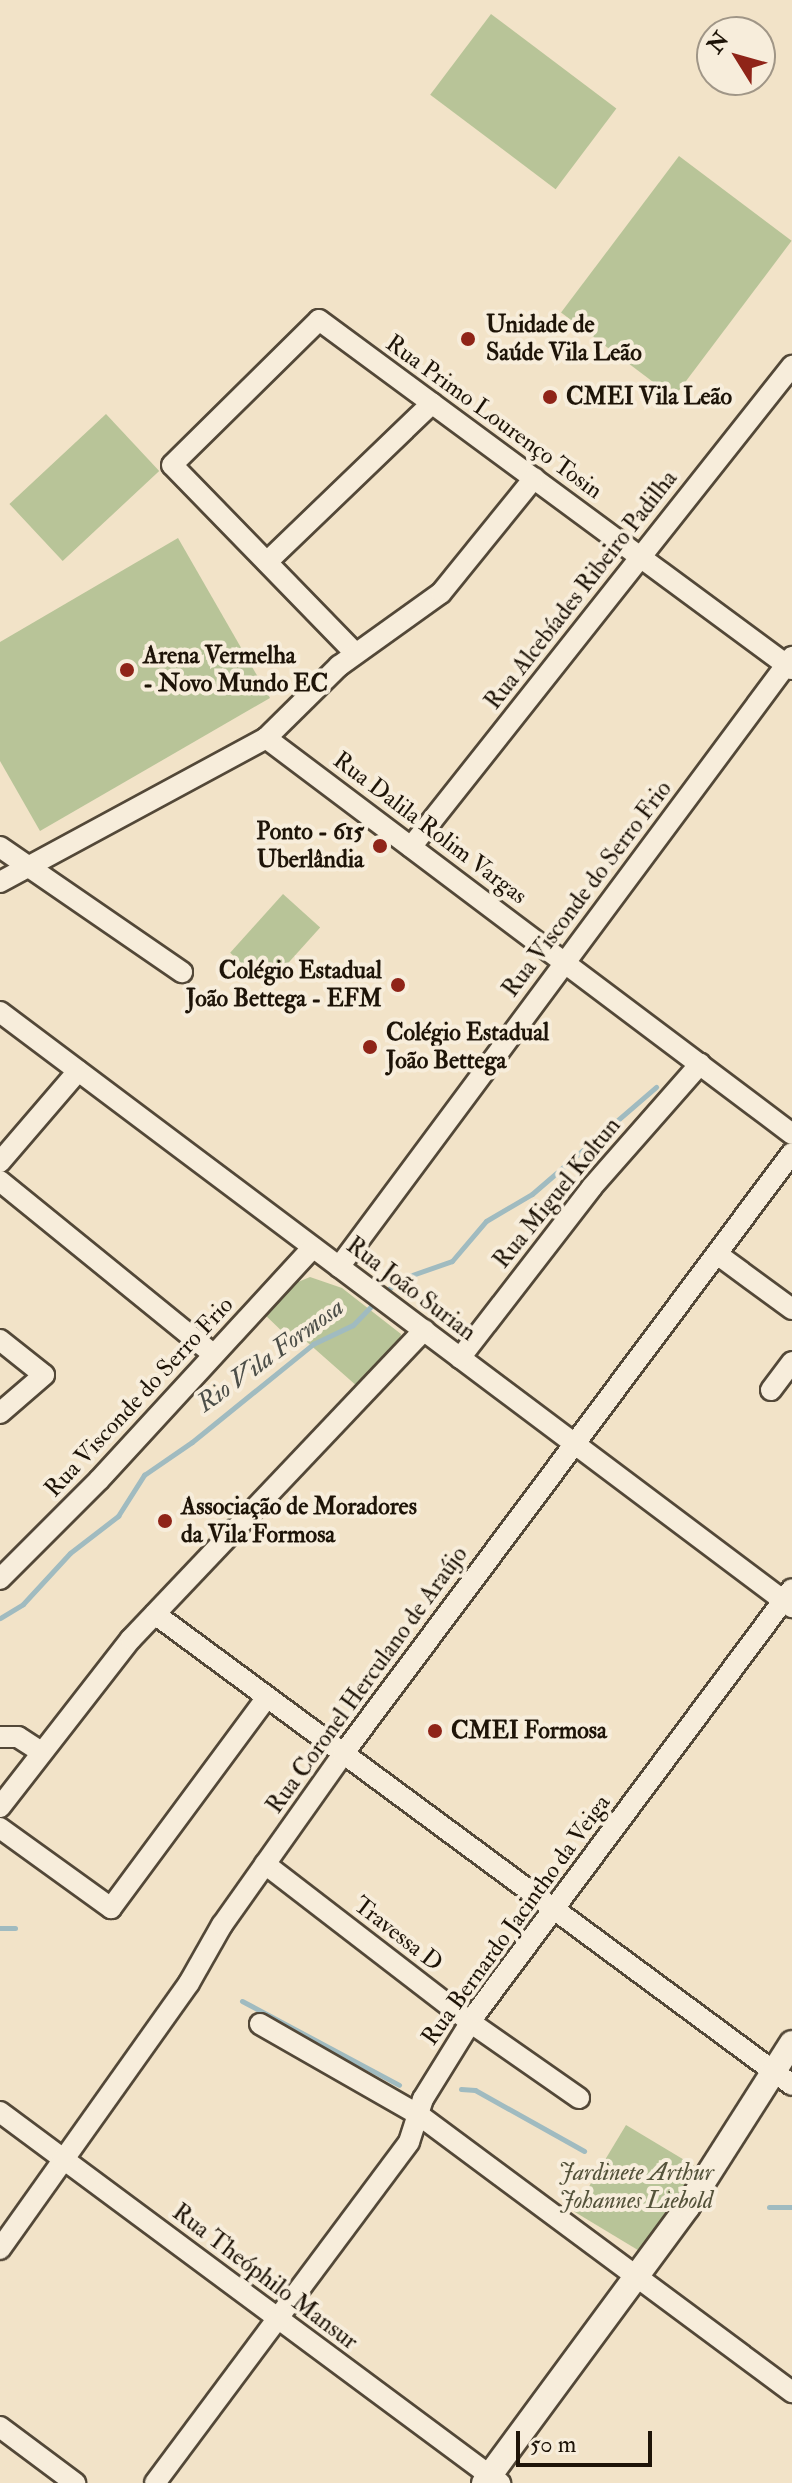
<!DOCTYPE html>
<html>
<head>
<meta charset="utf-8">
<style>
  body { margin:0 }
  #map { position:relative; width:792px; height:2483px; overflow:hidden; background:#f2e3c8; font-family:"IM FELL Double Pica",serif }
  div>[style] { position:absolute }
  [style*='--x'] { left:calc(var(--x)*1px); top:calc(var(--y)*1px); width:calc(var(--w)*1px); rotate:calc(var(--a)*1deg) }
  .green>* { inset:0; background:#b8c498; transform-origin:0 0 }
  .stream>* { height:5px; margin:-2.5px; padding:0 2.5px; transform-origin:2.5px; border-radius:2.5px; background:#a0bbc0 }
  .roads { filter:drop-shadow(2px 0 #534838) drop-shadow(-2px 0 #534838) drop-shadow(0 2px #534838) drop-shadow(0 -2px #534838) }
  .minor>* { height:20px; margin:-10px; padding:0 10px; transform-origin:10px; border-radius:10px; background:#f7eddb }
  .tertiary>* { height:24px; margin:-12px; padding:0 12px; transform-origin:12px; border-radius:12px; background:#f7eddb }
  .dots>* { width:22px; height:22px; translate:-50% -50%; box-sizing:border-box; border:4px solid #f7eddb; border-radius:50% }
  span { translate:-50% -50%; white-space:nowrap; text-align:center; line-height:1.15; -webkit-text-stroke:8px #f7eddb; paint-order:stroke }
  .poi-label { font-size:24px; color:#1e1408; font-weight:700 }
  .left { translate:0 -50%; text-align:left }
  .right { translate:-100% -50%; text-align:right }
  .street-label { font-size:24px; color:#1e1408 }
  .park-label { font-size:24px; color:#54523a; font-style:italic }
  .water-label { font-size:26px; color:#4c4e48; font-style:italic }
  .north { position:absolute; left:696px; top:16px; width:80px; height:80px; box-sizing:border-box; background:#f7eddb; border:2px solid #a09687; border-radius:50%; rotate:307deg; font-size:22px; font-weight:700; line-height:32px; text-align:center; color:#1e1408 }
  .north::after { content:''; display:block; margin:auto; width:28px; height:36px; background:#8f2418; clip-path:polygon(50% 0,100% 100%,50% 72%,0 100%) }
  .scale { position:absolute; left:516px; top:2431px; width:136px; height:36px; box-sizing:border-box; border:4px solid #1e1408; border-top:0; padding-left:10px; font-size:24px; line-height:28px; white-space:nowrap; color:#1e1408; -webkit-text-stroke:6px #f7eddb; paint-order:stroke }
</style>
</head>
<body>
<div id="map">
  <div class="green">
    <div style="left:491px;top:14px;width:157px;height:101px;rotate:37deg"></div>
    <div style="left:679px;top:156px;width:141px;height:196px;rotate:37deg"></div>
    <div style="left:106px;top:414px;width:78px;height:132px;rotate:47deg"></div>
    <div style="clip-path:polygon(178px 538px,270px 698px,40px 831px,0 761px,0 642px)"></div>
    <div style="left:283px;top:894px;width:50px;height:79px;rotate:42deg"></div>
    <div style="clip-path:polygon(310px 1277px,342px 1288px,401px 1334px,399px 1344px,358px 1387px,307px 1342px,289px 1338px,262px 1312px,286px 1287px)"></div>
    <div style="left:626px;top:2125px;width:90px;height:101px;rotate:31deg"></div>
  </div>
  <div class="stream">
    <div style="--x:384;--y:1294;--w:20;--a:-45"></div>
    <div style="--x:398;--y:1280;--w:57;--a:-19.4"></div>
    <div style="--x:452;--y:1261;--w:52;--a:-49.6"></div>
    <div style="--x:486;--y:1221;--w:53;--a:-30.4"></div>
    <div style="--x:532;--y:1194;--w:164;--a:-40.8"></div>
    <div style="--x:0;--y:1618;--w:27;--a:-31"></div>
    <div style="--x:23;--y:1604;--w:69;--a:-47.3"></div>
    <div style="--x:70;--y:1553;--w:61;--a:-37.6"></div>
    <div style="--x:118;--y:1516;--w:49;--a:-57.6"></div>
    <div style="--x:144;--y:1475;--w:58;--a:-34.5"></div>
    <div style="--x:192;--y:1442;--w:156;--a:-39"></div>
    <div style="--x:313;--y:1344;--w:44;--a:-25.4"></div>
    <div style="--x:353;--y:1325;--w:33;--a:-46"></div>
    <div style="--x:0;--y:1928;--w:15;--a:0"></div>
    <div style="--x:242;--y:2001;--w:178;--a:28.1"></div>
    <div style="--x:461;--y:2089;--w:14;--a:4"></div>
    <div style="--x:475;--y:2090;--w:125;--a:29.2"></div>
    <div style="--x:769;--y:2207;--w:23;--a:0"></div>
  </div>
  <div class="roads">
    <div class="minor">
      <div style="--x:267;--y:562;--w:229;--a:-43.9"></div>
      <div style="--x:355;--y:653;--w:262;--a:-134.2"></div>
      <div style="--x:172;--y:465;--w:206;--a:-44.6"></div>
      <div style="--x:319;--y:320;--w:588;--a:36.42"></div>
      <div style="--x:266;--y:738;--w:658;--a:36.97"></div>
      <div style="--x:0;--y:847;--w:221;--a:34.5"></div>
      <div style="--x:411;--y:847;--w:614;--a:-51.62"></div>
      <div style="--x:0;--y:882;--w:302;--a:-28.4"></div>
      <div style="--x:266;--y:738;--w:103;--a:-44.6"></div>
      <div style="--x:339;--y:666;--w:125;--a:-35.6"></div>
      <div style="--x:441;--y:593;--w:148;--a:-51"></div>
      <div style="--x:0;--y:1012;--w:991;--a:36.92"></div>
      <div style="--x:0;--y:1162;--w:120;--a:-49.4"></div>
      <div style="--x:0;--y:1181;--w:274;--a:39.1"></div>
      <div style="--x:717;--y:1254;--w:93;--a:36.3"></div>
      <div style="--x:339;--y:1267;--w:760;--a:-53.4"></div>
      <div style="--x:0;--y:1340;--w:56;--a:38.5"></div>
      <div style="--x:44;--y:1375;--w:58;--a:139.2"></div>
      <div style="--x:460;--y:1358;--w:216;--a:-52.3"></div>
      <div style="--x:592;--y:1187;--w:164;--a:-48.7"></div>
      <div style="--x:771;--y:1390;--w:35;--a:-53"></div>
      <div style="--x:0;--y:1579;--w:140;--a:-45"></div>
      <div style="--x:99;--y:1480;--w:316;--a:-47.4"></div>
      <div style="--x:155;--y:1614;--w:792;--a:36.48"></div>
      <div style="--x:0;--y:1737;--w:18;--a:0"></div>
      <div style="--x:18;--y:1737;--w:27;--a:33"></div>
      <div style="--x:0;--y:1807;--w:213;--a:-52.1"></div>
      <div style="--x:131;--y:1639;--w:426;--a:-46.5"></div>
      <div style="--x:0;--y:1828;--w:137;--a:35.8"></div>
      <div style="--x:111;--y:1908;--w:262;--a:-53.5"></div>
      <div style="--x:265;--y:1864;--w:259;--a:37.6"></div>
      <div style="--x:470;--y:2022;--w:133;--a:34.9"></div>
      <div style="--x:260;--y:2024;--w:183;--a:29.8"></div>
      <div style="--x:419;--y:2115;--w:465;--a:36.6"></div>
      <div style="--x:0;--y:2112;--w:623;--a:36.58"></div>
      <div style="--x:0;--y:2249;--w:326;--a:-54.6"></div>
      <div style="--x:189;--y:1983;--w:67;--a:-60.4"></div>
      <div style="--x:222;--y:1925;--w:209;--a:-54.7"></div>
      <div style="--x:343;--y:1754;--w:750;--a:-53.24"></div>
      <div style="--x:0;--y:2427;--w:94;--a:36.7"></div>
      <div style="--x:155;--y:2483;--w:425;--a:-53.3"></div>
      <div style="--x:409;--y:2142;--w:45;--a:-72"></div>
      <div style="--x:423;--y:2099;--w:102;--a:-58.2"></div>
      <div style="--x:477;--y:2012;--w:527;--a:-53.33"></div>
    </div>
    <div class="tertiary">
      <div style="--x:484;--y:2483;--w:344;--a:-53.6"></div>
      <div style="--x:688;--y:2206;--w:193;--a:-57.5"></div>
    </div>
  </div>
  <div class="dots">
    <div style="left:468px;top:339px;background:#8f2418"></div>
    <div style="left:550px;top:397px;background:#8f2418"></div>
    <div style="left:127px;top:670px;background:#8f2418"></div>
    <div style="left:380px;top:846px;background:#8f2418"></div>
    <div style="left:398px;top:985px;background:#8f2418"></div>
    <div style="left:370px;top:1047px;background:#8f2418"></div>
    <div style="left:165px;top:1521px;background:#8f2418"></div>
    <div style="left:435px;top:1731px;background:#8f2418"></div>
  </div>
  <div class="poi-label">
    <span class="left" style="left:486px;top:339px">Unidade de<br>Saúde Vila Leão</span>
    <span class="left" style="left:566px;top:397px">CMEI Vila Leão</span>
    <span class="left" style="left:143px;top:670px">Arena Vermelha<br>- Novo Mundo EC</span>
    <span class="right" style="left:364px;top:846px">Ponto - 615<br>Uberlândia</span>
    <span class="right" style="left:382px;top:985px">Colégio Estadual<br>João Bettega - EFM</span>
    <span class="left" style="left:386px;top:1047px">Colégio Estadual<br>João Bettega</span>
    <span class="left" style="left:181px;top:1521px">Associação de Moradores<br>da Vila Formosa</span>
    <span class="left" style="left:451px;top:1731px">CMEI Formosa</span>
  </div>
  <div class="street-label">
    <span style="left:494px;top:417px;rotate:36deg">Rua Primo Lourenço Tosin</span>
    <span style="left:581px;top:590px;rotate:-52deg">Rua Alcebíades Ribeiro Padilha</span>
    <span style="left:430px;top:828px;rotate:37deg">Rua Dalila Rolim Vargas</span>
    <span style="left:587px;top:889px;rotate:-53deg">Rua Visconde do Serro Frio</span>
    <span style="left:557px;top:1193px;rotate:-51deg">Rua Miguel Koltun</span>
    <span style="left:411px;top:1289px;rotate:37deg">Rua João Surian</span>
    <span style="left:139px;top:1397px;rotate:-47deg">Rua Visconde do Serro Frio</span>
    <span style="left:367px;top:1680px;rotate:-54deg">Rua Coronel Herculano de Araújo</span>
    <span style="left:516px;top:1920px;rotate:-54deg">Rua Bernardo Jacintho da Veiga</span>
    <span style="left:398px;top:1934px;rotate:38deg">Travessa D</span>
    <span style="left:265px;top:2277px;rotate:37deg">Rua Theóphilo Mansur</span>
  </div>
  <div class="park-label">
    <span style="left:636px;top:2187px">Jardinete Arthur<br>Johannes Liebold</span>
  </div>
  <div class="water-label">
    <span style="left:271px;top:1356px;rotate:-36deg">Rio Vila Formosa</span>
  </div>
  <div class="north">N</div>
  <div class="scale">50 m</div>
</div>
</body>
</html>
